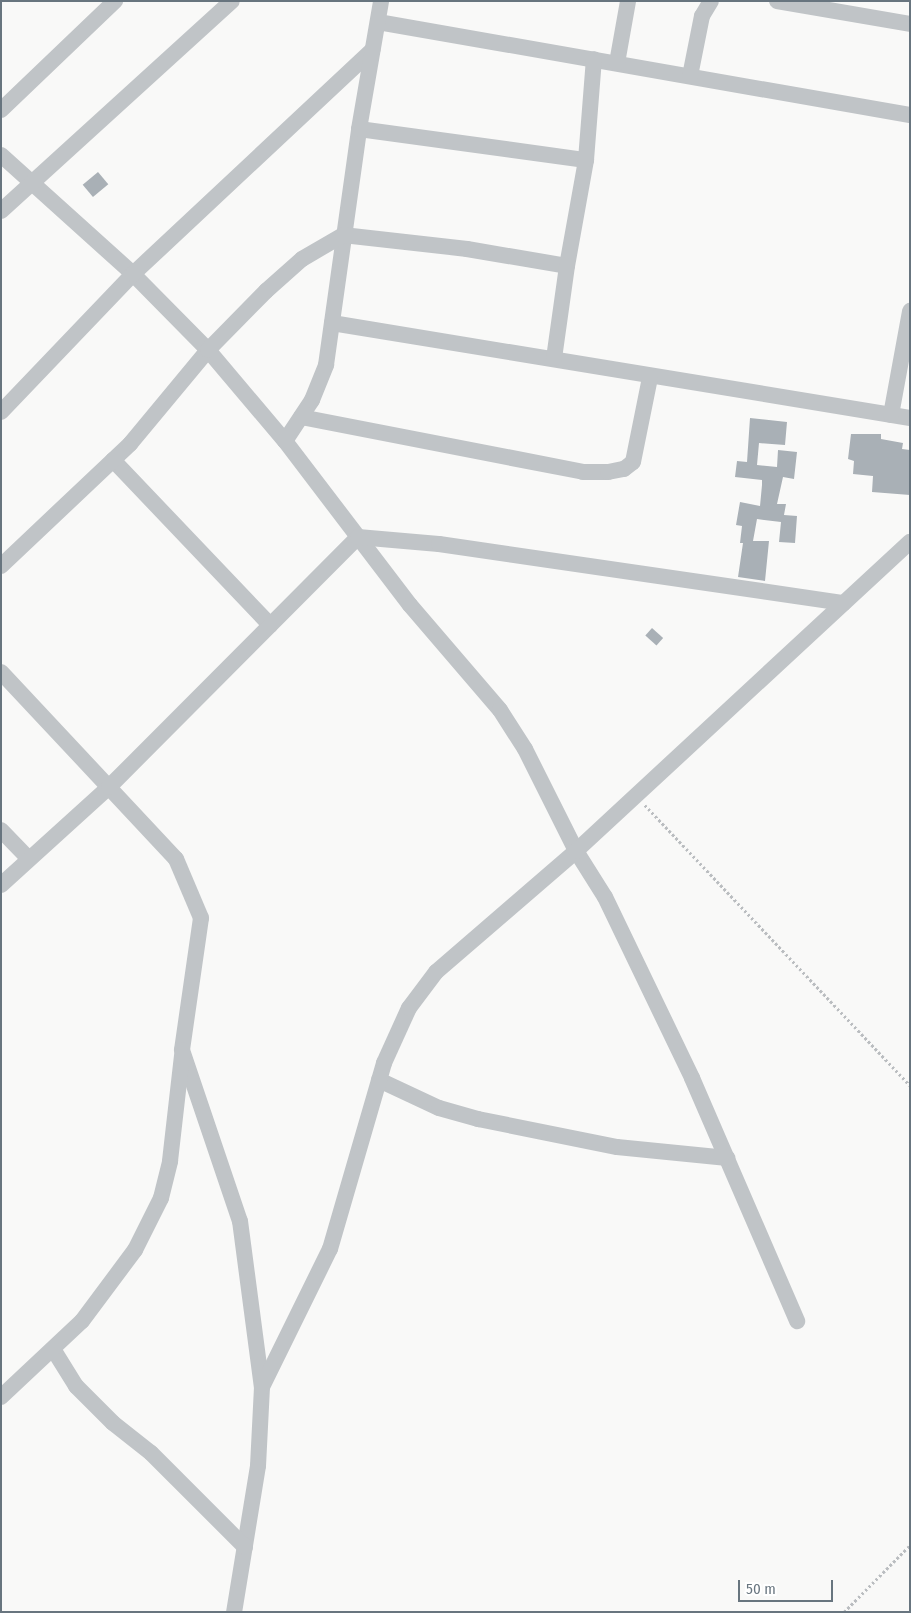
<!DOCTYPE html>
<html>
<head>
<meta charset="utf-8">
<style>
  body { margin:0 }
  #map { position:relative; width:911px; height:1613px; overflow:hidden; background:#f9f9f8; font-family:"Fira Sans Condensed",sans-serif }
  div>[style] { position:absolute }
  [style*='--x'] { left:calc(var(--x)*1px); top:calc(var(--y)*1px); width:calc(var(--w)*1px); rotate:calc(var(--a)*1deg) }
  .building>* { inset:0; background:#a9b0b6; transform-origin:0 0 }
  .path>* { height:2.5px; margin-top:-1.25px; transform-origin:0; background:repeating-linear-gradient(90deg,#babdc0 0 2.5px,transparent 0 5px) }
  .minor>* { height:16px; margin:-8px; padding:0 8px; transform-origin:8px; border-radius:8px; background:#c0c4c7 }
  span { translate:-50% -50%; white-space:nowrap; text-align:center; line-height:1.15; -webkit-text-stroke:5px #fff; paint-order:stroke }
  .frame { position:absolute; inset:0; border:2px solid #68757f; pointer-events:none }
  .scale { position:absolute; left:738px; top:1580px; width:95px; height:22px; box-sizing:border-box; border:2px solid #68757f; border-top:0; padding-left:6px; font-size:15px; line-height:18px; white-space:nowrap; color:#68757f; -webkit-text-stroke:4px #fff; paint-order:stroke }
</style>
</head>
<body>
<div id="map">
  <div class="building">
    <div style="left:98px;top:172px;width:16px;height:20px;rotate:50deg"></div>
    <div style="clip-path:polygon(750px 418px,787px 422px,785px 445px,759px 443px,757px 465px,777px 467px,778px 450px,797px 452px,794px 479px,783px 477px,777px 504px,786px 504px,784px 515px,797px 516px,795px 543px,779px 542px,781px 522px,757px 519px,753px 541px,769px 541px,765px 581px,738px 577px,743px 543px,740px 543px,742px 526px,736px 525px,740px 502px,760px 506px,762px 485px,762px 480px,735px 477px,737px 461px,747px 462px)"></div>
    <div style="clip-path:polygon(851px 434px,881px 434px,881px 439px,903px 443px,902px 449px,910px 450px,910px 495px,872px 492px,873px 476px,853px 474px,854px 461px,848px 459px)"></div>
    <div style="left:652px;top:628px;width:15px;height:10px;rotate:42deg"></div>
  </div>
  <div class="path">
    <div style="--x:645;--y:805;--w:386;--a:46.6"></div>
    <div style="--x:844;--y:1612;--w:94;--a:-45.4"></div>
  </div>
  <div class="minor">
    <div style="--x:777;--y:1;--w:135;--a:9.8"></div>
    <div style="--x:378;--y:22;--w:540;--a:9.92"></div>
    <div style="--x:617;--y:63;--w:63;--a:-79.9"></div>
    <div style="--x:690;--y:76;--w:61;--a:-78.7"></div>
    <div style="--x:702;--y:16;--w:17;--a:-59"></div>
    <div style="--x:1;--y:110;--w:158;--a:-43.7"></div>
    <div style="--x:359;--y:129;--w:229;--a:7.8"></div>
    <div style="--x:1;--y:155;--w:178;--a:42"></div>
    <div style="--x:133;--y:274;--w:107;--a:45.4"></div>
    <div style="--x:208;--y:350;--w:119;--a:49.8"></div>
    <div style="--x:285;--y:441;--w:206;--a:52.7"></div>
    <div style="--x:410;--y:605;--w:138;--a:49.4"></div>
    <div style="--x:500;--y:710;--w:46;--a:57.3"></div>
    <div style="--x:525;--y:749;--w:114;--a:63.4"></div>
    <div style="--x:576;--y:851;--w:54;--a:57.8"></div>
    <div style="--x:605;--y:897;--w:201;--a:64.3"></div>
    <div style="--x:692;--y:1078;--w:265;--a:66.6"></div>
    <div style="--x:1;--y:211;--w:312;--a:-42.3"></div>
    <div style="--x:567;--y:266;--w:108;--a:-79.8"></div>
    <div style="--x:586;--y:160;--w:101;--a:-85.5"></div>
    <div style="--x:332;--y:323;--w:586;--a:9.33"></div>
    <div style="--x:1;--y:412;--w:191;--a:-46.3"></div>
    <div style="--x:133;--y:274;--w:328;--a:-43.1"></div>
    <div style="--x:891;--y:415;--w:106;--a:-79.6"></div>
    <div style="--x:301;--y:417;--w:287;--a:11"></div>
    <div style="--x:583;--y:472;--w:25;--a:0"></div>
    <div style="--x:608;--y:472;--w:16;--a:-11"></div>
    <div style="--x:624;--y:469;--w:11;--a:-38"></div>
    <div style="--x:633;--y:462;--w:86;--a:-78.6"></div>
    <div style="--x:285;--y:441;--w:49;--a:-56.6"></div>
    <div style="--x:312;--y:400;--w:38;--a:-68"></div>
    <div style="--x:326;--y:365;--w:238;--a:-82"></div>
    <div style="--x:359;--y:129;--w:130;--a:-80.2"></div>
    <div style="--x:113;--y:460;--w:228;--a:46.4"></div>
    <div style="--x:1;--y:566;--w:178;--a:-43.4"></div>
    <div style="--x:130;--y:444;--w:122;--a:-50.3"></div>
    <div style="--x:208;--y:350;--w:83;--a:-45.5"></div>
    <div style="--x:266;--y:291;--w:48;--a:-41.6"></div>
    <div style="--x:302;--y:259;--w:48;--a:-30.3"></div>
    <div style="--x:343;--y:235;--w:125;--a:6.4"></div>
    <div style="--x:467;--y:249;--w:101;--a:9.6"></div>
    <div style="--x:567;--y:266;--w:93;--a:98"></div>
    <div style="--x:1;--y:672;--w:256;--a:46.9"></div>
    <div style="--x:176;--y:859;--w:64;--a:67"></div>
    <div style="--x:201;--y:918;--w:133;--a:98.2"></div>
    <div style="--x:182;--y:1050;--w:181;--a:71.3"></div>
    <div style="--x:240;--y:1221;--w:167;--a:82.5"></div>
    <div style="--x:262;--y:1387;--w:79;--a:92.9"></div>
    <div style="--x:258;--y:1466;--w:148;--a:99.3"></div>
    <div style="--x:1;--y:830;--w:40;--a:46"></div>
    <div style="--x:1;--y:885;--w:146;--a:-42.2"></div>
    <div style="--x:109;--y:787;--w:353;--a:-45.1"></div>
    <div style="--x:358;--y:537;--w:81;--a:4.9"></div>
    <div style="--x:439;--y:544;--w:409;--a:8.3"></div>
    <div style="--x:379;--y:1080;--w:66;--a:25"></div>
    <div style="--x:439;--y:1108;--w:41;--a:15.8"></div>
    <div style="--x:478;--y:1119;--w:142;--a:11.4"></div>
    <div style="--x:617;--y:1147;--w:111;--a:5.7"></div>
    <div style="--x:53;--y:1349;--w:44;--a:58.1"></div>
    <div style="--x:76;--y:1386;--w:52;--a:45"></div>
    <div style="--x:113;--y:1423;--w:48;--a:38.3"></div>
    <div style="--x:151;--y:1453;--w:133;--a:45"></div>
    <div style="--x:262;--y:1387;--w:154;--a:-63.8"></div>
    <div style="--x:330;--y:1249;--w:194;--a:-73.8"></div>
    <div style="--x:384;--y:1063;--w:60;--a:-65.6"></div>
    <div style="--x:409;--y:1008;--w:45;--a:-53.1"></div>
    <div style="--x:436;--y:972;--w:185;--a:-40.8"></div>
    <div style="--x:576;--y:851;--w:455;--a:-42.8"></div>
    <div style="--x:1;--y:1397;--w:111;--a:-43.2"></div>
    <div style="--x:82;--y:1321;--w:89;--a:-53.3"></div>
    <div style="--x:135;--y:1250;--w:58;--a:-63.4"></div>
    <div style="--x:161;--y:1198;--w:38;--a:-76"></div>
    <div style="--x:170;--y:1161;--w:107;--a:-83.5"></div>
  </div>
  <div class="frame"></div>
  <div class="scale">50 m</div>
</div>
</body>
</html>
